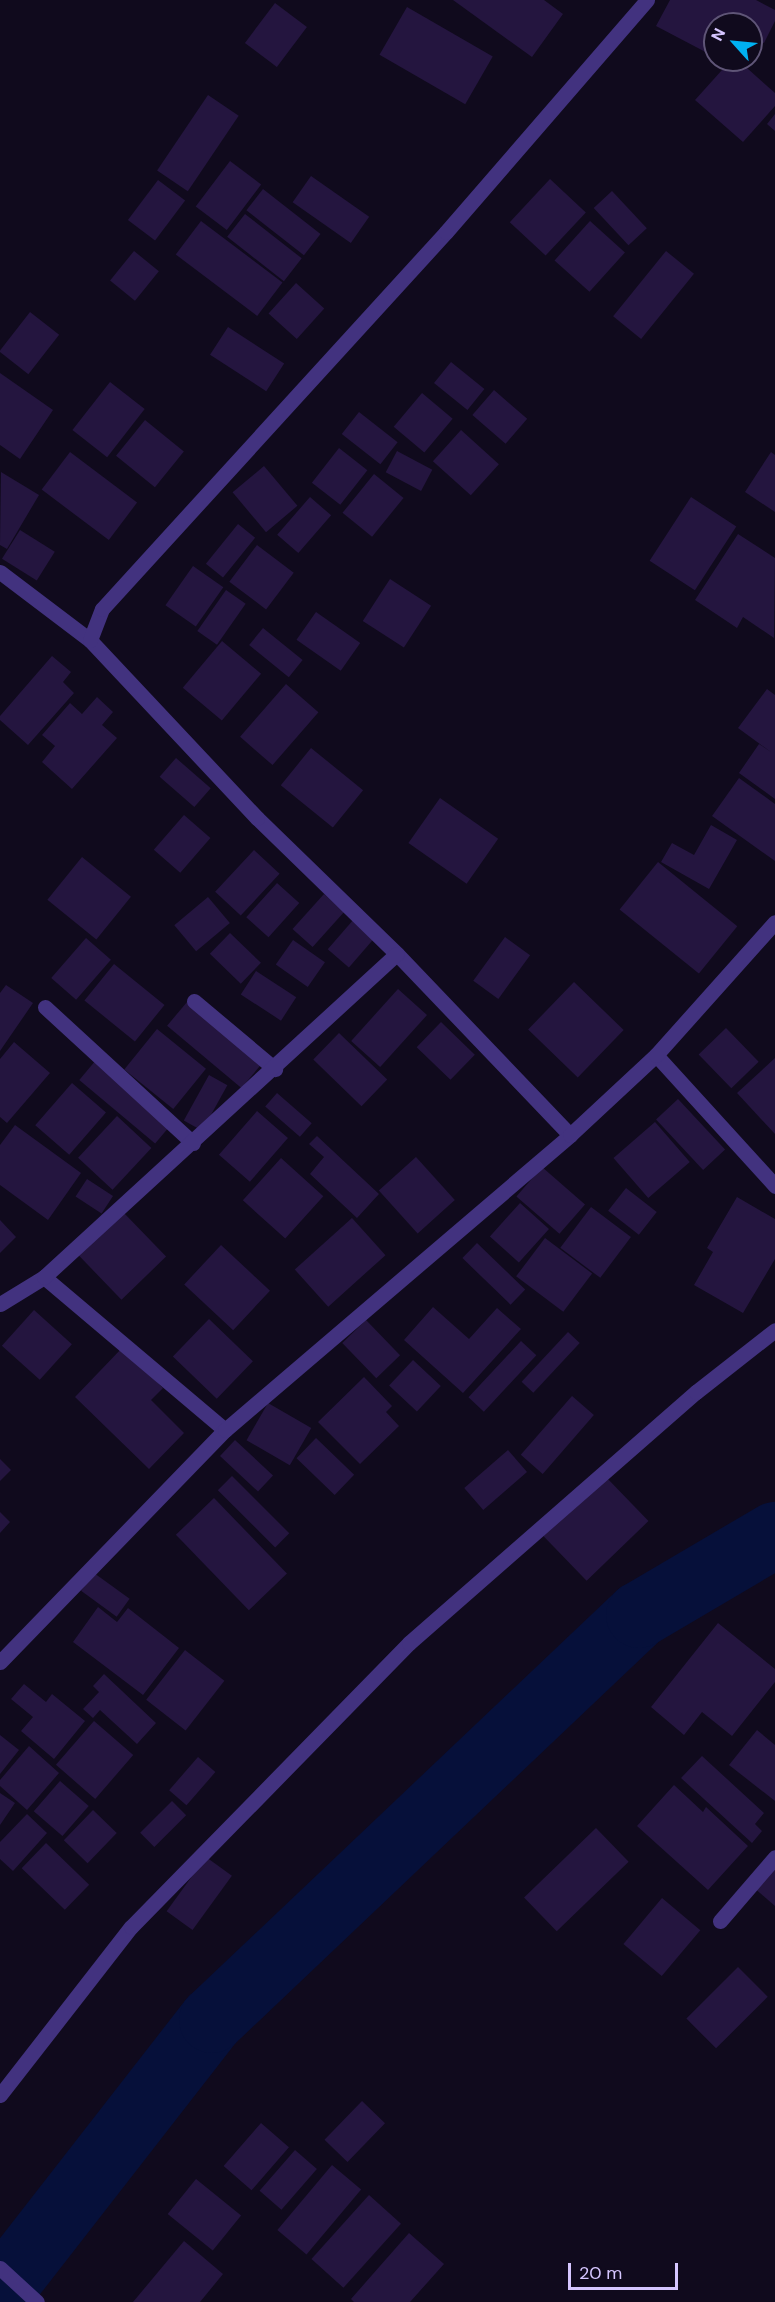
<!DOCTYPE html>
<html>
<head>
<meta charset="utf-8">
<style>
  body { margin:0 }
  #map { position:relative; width:775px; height:2302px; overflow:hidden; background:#100a1d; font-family:"DM Sans",sans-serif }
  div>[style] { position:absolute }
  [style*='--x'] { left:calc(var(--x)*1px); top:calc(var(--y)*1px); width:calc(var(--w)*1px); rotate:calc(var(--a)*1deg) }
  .river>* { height:66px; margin:-33px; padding:0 33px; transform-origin:33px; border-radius:33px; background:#06103a }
  .building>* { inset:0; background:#24153f; transform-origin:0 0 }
  .minor>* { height:15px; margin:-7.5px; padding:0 7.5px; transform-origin:7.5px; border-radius:7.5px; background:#42327f }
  span { translate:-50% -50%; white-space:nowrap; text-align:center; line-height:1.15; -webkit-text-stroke:6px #100a1d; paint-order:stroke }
  .north { position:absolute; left:703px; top:12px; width:60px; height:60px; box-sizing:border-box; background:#100a1d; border:2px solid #5f5577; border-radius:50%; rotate:297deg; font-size:16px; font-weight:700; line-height:24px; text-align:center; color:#d6c6ff }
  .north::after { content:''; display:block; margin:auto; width:21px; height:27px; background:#00b1f1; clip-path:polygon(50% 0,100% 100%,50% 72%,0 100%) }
  .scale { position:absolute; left:568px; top:2263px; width:110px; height:27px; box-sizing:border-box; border:3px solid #d6c6ff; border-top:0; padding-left:8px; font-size:18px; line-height:21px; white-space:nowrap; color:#d6c6ff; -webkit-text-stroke:4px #100a1d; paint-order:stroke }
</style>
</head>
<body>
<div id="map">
  <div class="river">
    <div style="--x:0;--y:2292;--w:345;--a:-52.1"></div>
    <div style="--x:212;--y:2020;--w:589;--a:-43.49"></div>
    <div style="--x:639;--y:1615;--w:158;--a:-30.5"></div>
  </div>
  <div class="building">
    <div style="clip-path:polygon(453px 0,544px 0,563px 14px,532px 57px)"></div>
    <div style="clip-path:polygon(670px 0,756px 0,775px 10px,775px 21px,764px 43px,751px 36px,751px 24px,715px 24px,715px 57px,656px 26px)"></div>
    <div style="left:275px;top:3px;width:40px;height:50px;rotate:37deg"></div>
    <div style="left:407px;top:7px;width:99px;height:55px;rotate:30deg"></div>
    <div style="clip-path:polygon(731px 60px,738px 60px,775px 93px,775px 106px,743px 142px,695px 100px)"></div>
    <div style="left:208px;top:95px;width:37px;height:91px;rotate:34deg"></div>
    <div style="clip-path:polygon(775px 114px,775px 131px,767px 124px)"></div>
    <div style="left:230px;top:161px;width:39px;height:57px;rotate:37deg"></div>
    <div style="left:311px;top:176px;width:71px;height:32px;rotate:35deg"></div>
    <div style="left:550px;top:179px;width:49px;height:59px;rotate:43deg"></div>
    <div style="left:158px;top:180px;width:34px;height:50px;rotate:37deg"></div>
    <div style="left:263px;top:189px;width:73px;height:27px;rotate:38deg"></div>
    <div style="left:612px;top:191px;width:51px;height:25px;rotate:47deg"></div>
    <div style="left:245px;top:214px;width:72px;height:29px;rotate:38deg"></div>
    <div style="left:201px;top:221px;width:102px;height:42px;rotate:37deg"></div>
    <div style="left:590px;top:221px;width:47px;height:53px;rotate:42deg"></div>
    <div style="left:134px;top:251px;width:32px;height:38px;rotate:39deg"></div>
    <div style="left:666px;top:251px;width:36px;height:84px;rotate:39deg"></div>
    <div style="left:296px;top:283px;width:38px;height:41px;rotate:42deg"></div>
    <div style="left:30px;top:312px;width:37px;height:50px;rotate:38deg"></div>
    <div style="left:228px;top:327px;width:67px;height:33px;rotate:33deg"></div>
    <div style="left:451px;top:362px;width:43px;height:27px;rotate:39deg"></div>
    <div style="clip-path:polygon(0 373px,53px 410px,20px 459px,0 445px)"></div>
    <div style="left:110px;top:382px;width:44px;height:61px;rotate:38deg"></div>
    <div style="left:494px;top:390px;width:44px;height:33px;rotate:41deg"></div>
    <div style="left:422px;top:393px;width:40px;height:44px;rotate:40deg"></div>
    <div style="left:359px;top:412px;width:49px;height:28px;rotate:38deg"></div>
    <div style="left:145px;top:420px;width:50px;height:46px;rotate:39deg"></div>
    <div style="left:461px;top:430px;width:51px;height:42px;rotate:42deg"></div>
    <div style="left:339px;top:448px;width:36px;height:44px;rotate:38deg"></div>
    <div style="left:397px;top:451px;width:40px;height:24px;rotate:28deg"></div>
    <div style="left:70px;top:452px;width:84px;height:47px;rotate:37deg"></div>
    <div style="clip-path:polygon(771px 452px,775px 455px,775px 512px,745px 492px)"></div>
    <div style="left:264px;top:466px;width:52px;height:41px;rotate:50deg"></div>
    <div style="clip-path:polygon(1px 472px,39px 495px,7px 549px,0 545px)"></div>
    <div style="left:374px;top:474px;width:38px;height:50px;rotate:39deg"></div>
    <div style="left:310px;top:497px;width:28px;height:50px;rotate:41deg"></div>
    <div style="left:691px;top:497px;width:54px;height:76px;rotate:33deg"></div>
    <div style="left:238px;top:524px;width:22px;height:51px;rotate:39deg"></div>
    <div style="left:20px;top:530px;width:41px;height:34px;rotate:32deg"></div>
    <div style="clip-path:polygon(738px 534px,775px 558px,774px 638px,743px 617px,737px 628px,695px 600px)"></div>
    <div style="left:257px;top:545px;width:46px;height:46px;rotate:37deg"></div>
    <div style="left:193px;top:566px;width:37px;height:48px;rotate:35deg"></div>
    <div style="left:390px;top:579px;width:49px;height:50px;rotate:33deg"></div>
    <div style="left:226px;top:590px;width:24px;height:50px;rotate:35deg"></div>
    <div style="left:316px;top:612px;width:54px;height:34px;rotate:35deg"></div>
    <div style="left:263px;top:628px;width:51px;height:22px;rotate:39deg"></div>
    <div style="left:222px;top:641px;width:51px;height:61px;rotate:40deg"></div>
    <div style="clip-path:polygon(52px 656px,71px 672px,63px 682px,74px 693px,28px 745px,0 720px,0 716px)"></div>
    <div style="left:286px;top:684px;width:43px;height:70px;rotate:41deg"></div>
    <div style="clip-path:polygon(767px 689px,775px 695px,775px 799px,739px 773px,759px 744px,771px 752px,738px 728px)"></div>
    <div style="clip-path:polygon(97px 697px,113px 712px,102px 725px,117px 738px,72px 789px,42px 762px,55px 746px,42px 735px,70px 703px,82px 714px)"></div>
    <div style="left:311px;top:748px;width:67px;height:48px;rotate:39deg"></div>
    <div style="left:176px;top:758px;width:46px;height:25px;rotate:41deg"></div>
    <div style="clip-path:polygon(739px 778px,775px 804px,775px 861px,712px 816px)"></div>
    <div style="left:440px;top:798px;width:71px;height:55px;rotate:35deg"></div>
    <div style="left:184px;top:815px;width:35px;height:46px;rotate:41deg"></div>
    <div style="clip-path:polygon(711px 825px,737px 840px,709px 889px,661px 862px,672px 843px,694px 855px)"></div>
    <div style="left:254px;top:850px;width:35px;height:57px;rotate:43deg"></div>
    <div style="left:82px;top:857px;width:63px;height:55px;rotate:39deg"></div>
    <div style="left:658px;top:862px;width:102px;height:61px;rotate:39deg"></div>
    <div style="left:277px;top:883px;width:30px;height:46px;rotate:42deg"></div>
    <div style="left:324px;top:894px;width:27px;height:47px;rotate:42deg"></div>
    <div style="left:208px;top:897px;width:34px;height:44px;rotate:50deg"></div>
    <div style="left:354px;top:919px;width:28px;height:40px;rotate:41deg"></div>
    <div style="left:230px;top:933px;width:43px;height:29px;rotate:44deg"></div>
    <div style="left:505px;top:937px;width:31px;height:54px;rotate:36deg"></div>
    <div style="left:86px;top:938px;width:33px;height:53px;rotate:41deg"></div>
    <div style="left:293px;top:940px;width:39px;height:30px;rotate:35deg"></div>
    <div style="left:114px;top:964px;width:65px;height:47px;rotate:39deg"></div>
    <div style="left:256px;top:971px;width:48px;height:28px;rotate:33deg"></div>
    <div style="left:574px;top:982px;width:69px;height:66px;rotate:44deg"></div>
    <div style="clip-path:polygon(6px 985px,33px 1003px,0 1051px,0 993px)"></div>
    <div style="left:398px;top:989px;width:39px;height:70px;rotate:42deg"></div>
    <div style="left:187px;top:1002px;width:97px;height:31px;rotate:40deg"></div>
    <div style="left:441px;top:1022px;width:47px;height:35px;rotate:44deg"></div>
    <div style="left:726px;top:1028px;width:47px;height:38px;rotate:46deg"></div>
    <div style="left:157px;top:1029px;width:63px;height:52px;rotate:39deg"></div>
    <div style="left:339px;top:1033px;width:67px;height:37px;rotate:44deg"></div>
    <div style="clip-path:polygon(14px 1042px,50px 1073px,7px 1123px,0 1117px,0 1059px)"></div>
    <div style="clip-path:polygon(775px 1058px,775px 1134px,737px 1093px)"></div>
    <div style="left:96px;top:1060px;width:99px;height:26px;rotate:40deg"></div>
    <div style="left:209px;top:1075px;width:21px;height:52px;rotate:29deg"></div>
    <div style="left:72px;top:1083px;width:45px;height:56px;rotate:41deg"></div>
    <div style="left:277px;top:1093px;width:46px;height:18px;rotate:41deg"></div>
    <div style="left:678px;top:1099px;width:69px;height:30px;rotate:47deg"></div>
    <div style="left:257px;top:1111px;width:41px;height:58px;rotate:41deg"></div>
    <div style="left:117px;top:1116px;width:47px;height:57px;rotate:43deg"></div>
    <div style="left:655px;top:1122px;width:53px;height:55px;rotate:49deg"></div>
    <div style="clip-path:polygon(15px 1125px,81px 1173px,48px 1220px,0 1185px,0 1145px)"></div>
    <div style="clip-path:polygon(317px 1136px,379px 1194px,357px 1218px,310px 1174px,324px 1157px,309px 1144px)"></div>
    <div style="left:416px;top:1157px;width:58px;height:50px;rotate:48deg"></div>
    <div style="left:281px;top:1158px;width:57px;height:57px;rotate:42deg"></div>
    <div style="left:542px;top:1167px;width:57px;height:39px;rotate:41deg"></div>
    <div style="left:87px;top:1179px;width:31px;height:21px;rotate:33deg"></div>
    <div style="left:626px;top:1188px;width:39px;height:29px;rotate:38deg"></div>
    <div style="clip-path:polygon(737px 1197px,775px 1219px,775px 1259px,743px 1313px,694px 1285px,713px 1252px,707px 1248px)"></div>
    <div style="left:520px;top:1203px;width:39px;height:45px;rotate:42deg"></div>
    <div style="left:591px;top:1207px;width:50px;height:51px;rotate:37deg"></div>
    <div style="left:123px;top:1212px;width:62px;height:62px;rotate:46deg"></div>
    <div style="left:352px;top:1218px;width:50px;height:77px;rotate:48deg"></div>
    <div style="clip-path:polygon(0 1220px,16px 1237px,0 1253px)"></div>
    <div style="left:545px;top:1238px;width:59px;height:48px;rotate:37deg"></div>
    <div style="left:477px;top:1243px;width:67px;height:21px;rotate:44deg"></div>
    <div style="left:221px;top:1245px;width:67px;height:54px;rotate:43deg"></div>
    <div style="clip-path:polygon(433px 1307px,469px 1339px,497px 1308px,521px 1329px,463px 1393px,404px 1340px)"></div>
    <div style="left:34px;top:1310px;width:51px;height:48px;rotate:42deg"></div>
    <div style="left:209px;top:1319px;width:61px;height:52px;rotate:44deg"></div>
    <div style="left:366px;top:1320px;width:49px;height:33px;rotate:46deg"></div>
    <div style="left:568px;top:1332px;width:16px;height:68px;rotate:43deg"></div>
    <div style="left:521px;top:1341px;width:21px;height:77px;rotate:43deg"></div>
    <div style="clip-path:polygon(122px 1348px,163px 1388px,151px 1400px,184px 1433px,149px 1469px,75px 1397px)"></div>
    <div style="left:413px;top:1360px;width:38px;height:35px;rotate:43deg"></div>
    <div style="clip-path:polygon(364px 1377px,392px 1406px,386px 1412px,399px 1426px,360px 1464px,318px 1422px)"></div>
    <div style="left:572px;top:1396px;width:29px;height:78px;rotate:41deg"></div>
    <div style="left:268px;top:1403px;width:50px;height:43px;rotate:30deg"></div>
    <div style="left:316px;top:1438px;width:53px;height:28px;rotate:44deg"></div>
    <div style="left:235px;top:1440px;width:52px;height:22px;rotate:43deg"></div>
    <div style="left:508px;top:1450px;width:29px;height:58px;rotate:49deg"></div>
    <div style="clip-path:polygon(0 1459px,11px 1470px,0 1481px)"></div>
    <div style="left:604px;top:1475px;width:64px;height:86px;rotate:46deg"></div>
    <div style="left:232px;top:1476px;width:81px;height:20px;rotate:45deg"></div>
    <div style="left:214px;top:1498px;width:105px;height:53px;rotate:46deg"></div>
    <div style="clip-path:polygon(0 1512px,10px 1522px,0 1533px)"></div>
    <div style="left:94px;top:1573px;width:44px;height:22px;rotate:36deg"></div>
    <div style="clip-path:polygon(98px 1607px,117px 1622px,128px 1608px,179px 1648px,143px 1695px,73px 1642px)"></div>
    <div style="clip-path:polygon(718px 1623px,775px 1669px,775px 1682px,732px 1736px,702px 1712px,684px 1735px,651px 1707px)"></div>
    <div style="left:185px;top:1650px;width:50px;height:63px;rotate:38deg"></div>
    <div style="clip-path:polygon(104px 1674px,156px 1723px,137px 1744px,100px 1710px,93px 1718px,83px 1709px,99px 1692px,93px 1686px)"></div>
    <div style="clip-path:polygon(24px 1684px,46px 1702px,52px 1694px,85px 1721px,54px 1759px,21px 1731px,33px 1717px,11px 1699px)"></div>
    <div style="left:94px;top:1721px;width:52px;height:58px;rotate:41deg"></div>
    <div style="clip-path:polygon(757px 1730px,775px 1745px,775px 1801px,729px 1765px)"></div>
    <div style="clip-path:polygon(0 1735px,19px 1750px,0 1774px)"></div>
    <div style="clip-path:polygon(29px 1746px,59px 1773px,27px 1810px,0 1786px,0 1780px)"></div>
    <div style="clip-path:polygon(702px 1756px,764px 1813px,755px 1824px,762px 1831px,752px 1843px,681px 1778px)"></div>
    <div style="left:198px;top:1757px;width:23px;height:44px;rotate:41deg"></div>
    <div style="left:60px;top:1781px;width:38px;height:40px;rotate:41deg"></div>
    <div style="clip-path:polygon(674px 1785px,703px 1812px,706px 1807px,748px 1846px,708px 1890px,637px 1826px)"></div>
    <div style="clip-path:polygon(0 1793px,15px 1803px,0 1825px)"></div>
    <div style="left:172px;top:1801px;width:20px;height:45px;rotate:45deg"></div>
    <div style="left:93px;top:1810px;width:33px;height:42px;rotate:44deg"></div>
    <div style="clip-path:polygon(27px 1814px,47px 1833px,13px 1871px,0 1859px,0 1842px)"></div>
    <div style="left:596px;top:1828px;width:47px;height:100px;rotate:46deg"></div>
    <div style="left:46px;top:1843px;width:60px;height:35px;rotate:44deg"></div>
    <div style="left:206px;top:1857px;width:32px;height:67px;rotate:36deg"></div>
    <div style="clip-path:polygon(775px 1862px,775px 1906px,753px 1887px)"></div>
    <div style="left:662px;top:1898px;width:50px;height:60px;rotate:40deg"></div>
    <div style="left:738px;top:1967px;width:42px;height:73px;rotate:45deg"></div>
    <div style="left:362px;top:2101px;width:32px;height:54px;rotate:44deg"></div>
    <div style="left:261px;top:2123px;width:37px;height:57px;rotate:41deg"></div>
    <div style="left:295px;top:2150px;width:29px;height:54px;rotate:41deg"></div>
    <div style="left:332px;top:2165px;width:38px;height:85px;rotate:40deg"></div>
    <div style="left:196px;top:2179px;width:58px;height:45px;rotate:39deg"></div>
    <div style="left:369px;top:2195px;width:43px;height:86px;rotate:42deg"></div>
    <div style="clip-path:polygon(409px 2233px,444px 2264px,410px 2302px,354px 2302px,351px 2299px)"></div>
    <div style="clip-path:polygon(184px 2241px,223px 2274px,200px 2302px,133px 2302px)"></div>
  </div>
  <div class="minor">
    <div style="--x:0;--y:572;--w:113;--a:37.1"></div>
    <div style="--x:194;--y:1001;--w:106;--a:40"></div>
    <div style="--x:45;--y:1007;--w:201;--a:42.6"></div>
    <div style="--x:656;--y:1055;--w:177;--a:47.7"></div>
    <div style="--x:570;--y:1135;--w:250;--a:-133.7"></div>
    <div style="--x:397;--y:954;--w:195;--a:-135.8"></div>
    <div style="--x:257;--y:818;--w:244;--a:-133.2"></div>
    <div style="--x:90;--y:640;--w:33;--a:-69"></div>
    <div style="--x:102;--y:609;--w:510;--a:-47.62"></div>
    <div style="--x:446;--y:232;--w:307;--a:-49.1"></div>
    <div style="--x:44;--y:1277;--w:237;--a:40.2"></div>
    <div style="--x:0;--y:1304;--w:52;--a:-31.5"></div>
    <div style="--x:44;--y:1277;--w:478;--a:-42.5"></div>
    <div style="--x:0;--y:1662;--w:323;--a:-45.9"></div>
    <div style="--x:225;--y:1430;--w:454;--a:-40.5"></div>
    <div style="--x:570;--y:1135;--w:117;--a:-42.9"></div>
    <div style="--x:656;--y:1055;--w:178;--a:-48.2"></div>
    <div style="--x:720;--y:1921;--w:84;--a:-49.3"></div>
    <div style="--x:0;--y:2095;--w:213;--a:-52.1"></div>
    <div style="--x:131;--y:1927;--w:397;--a:-45.6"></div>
    <div style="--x:409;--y:1643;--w:381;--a:-41.2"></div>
    <div style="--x:696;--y:1392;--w:100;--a:-38.1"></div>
    <div style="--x:0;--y:2268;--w:50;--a:42.6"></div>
  </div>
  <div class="north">N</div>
  <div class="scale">20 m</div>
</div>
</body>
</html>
